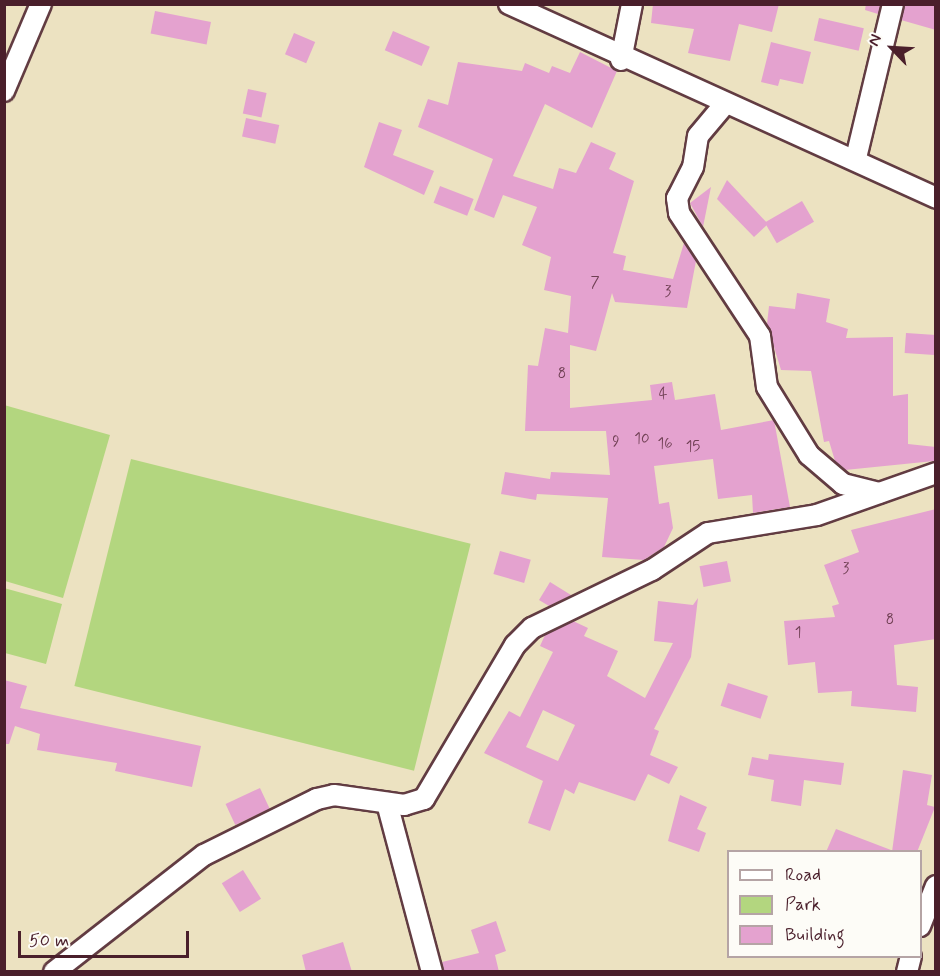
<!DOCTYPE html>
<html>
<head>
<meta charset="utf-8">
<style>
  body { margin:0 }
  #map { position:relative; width:940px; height:976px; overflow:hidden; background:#ece2c1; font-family:Mynerve,sans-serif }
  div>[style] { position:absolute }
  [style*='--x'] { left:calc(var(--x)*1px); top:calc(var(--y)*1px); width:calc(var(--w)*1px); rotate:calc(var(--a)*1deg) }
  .green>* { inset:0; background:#b3d67f; transform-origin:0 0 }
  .building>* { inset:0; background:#e4a2cf; transform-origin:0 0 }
  .roads { filter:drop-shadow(2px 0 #623c42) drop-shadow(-2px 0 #623c42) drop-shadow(0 2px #623c42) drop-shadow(0 -2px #623c42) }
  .minor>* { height:20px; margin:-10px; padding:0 10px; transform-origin:10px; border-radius:10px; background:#fff }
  span { translate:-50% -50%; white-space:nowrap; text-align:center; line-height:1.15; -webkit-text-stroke:5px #fdfcf7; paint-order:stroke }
  .number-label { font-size:15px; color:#704054 }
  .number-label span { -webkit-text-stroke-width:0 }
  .frame { position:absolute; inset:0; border:6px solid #4a1f2b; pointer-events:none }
  .legend { position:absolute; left:727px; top:850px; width:195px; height:108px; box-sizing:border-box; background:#fdfcf7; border:2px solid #b5a4a5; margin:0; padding:8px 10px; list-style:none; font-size:18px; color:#4a1f2b }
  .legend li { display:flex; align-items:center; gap:12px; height:30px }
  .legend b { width:30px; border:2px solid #b5a4a5 }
  .north { position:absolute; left:862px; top:18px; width:60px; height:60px; -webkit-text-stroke:4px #fdfcf7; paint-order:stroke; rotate:295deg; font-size:16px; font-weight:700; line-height:24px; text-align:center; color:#4a1f2b }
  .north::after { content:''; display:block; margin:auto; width:21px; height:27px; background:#4a1f2b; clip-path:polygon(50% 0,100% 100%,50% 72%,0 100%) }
  .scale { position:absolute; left:18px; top:931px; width:171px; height:27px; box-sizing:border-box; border:3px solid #4a1f2b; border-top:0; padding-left:8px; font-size:18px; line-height:21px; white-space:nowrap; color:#4a1f2b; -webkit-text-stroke:4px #fdfcf7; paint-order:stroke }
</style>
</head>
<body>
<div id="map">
  <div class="green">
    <div style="clip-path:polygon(4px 405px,110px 435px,63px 598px,5px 581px)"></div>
    <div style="left:131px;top:459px;width:350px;height:234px;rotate:14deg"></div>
    <div style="clip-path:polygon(4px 588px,62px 604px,46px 664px,5px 653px)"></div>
  </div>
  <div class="building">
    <div style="clip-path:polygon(653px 4px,779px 4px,772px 32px,739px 24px,730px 61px,688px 53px,694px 29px,651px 23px)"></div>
    <div style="clip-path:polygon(866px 4px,881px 4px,878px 14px,865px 10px)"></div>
    <div style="clip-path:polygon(905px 4px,936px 4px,936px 30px,901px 20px)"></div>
    <div style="left:155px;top:11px;width:57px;height:23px;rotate:11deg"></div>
    <div style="left:819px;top:18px;width:46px;height:23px;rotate:13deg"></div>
    <div style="left:393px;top:31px;width:40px;height:21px;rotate:23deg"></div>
    <div style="left:294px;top:33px;width:23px;height:23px;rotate:23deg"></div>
    <div style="clip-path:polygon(771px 42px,811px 52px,803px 84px,780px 79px,778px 86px,761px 82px)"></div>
    <div style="clip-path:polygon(580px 52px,617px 71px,592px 128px,545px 104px,513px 176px,553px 189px,559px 168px,576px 173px,591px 142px,616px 153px,609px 169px,634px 181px,613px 253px,626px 256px,623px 270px,673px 279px,684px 243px,696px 261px,687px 308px,615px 302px,612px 293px,596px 351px,570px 345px,570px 408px,652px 400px,650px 385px,672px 382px,675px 400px,715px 394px,721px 430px,774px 420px,790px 507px,753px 513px,752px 495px,718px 499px,713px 459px,654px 466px,659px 504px,669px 502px,673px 528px,664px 547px,644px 560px,602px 557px,608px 498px,537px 494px,536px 500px,501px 494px,505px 472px,550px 479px,551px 472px,610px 475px,606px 431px,525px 431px,528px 365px,538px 366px,545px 328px,568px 333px,571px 296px,544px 290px,551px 257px,522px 245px,537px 207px,503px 195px,494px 218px,474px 210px,493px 159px,418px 127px,428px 99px,448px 105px,458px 62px,522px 71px,525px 63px,549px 73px,552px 66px,570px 73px)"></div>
    <div style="left:248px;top:89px;width:19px;height:25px;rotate:12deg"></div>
    <div style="left:246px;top:118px;width:34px;height:19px;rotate:12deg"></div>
    <div style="clip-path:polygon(379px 122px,402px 130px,393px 155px,434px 171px,424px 195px,364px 167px)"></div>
    <div style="clip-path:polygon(727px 180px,768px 224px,754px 237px,717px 199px)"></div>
    <div style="left:440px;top:186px;width:36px;height:18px;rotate:21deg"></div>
    <div style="clip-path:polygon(711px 187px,703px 227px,690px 203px)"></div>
    <div style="left:802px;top:201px;width:24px;height:43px;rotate:60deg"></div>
    <div style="clip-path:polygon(797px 293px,830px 299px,826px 322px,848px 329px,846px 338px,893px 337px,893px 396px,908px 394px,908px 444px,936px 447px,934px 461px,845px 470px,835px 461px,829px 441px,824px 442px,811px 371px,781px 370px,767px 324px,769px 306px,795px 309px)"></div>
    <div style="left:906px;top:333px;width:30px;height:20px;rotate:4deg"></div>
    <div style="clip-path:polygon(936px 509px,936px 639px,894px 645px,897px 685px,918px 687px,916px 712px,851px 706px,852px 691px,818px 693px,815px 662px,788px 665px,784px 621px,835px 617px,832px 606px,839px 604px,824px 565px,859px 552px,851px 530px)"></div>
    <div style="left:500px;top:551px;width:32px;height:24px;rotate:16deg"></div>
    <div style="left:727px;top:561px;width:21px;height:28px;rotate:79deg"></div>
    <div style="clip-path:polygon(550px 582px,571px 595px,570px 596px,549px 606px,539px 600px)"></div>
    <div style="clip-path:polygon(evenodd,698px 598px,691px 657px,654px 729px,659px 731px,650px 755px,678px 767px,669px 784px,648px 774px,635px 801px,579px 782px,574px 794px,565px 789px,550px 831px,528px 823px,543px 781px,484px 753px,509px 711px,520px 717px,553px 652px,540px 646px,545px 635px,573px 621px,588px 628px,584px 636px,618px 651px,607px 676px,645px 698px,673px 643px,654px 641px,658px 601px,693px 605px,698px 598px,543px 710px,575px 725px,558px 761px,526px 747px,543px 710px)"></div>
    <div style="clip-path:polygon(4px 680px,27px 686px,20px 708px,201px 746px,192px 787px,115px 771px,117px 763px,37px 750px,40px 734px,15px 726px,9px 744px,4px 744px)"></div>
    <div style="left:728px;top:683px;width:42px;height:24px;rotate:18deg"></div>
    <div style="clip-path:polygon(769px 754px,844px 763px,841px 785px,804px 780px,801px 806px,771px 801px,774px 780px,748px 775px,752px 757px,768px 760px)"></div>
    <div style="clip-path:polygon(903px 770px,932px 775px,927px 805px,935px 807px,917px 852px,892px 852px)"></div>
    <div style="left:260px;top:788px;width:23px;height:38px;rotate:65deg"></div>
    <div style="clip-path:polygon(680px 795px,707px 807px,697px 829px,706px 833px,699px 852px,668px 841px)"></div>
    <div style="clip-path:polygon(836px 829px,891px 850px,890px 852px,826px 852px)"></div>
    <div style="left:243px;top:870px;width:34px;height:25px;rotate:58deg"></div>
    <div style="clip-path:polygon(496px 921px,506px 951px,495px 955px,499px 972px,444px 972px,442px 962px,479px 953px,471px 930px)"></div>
    <div style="clip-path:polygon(343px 942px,352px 972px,306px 972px,302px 955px)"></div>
  </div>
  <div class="roads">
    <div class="minor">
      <div style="--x:509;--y:4;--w:469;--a:24.4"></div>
      <div style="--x:621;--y:60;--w:57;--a:-78.9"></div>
      <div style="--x:4;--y:91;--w:95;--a:-67"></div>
      <div style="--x:724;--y:105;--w:40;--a:130"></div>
      <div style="--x:698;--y:136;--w:31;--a:99"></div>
      <div style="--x:693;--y:167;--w:35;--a:117"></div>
      <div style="--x:677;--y:198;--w:15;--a:82"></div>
      <div style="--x:679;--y:213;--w:147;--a:56.6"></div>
      <div style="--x:760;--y:336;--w:51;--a:82.2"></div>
      <div style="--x:767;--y:387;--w:80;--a:58.3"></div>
      <div style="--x:809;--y:455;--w:45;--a:40.5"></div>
      <div style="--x:843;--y:484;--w:37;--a:14"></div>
      <div style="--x:856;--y:158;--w:158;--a:-76.5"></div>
      <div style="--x:387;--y:803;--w:175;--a:75.1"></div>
      <div style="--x:920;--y:926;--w:43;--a:-68.2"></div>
      <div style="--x:54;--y:972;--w:190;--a:-38"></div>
      <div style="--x:204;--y:855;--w:126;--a:-26.4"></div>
      <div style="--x:317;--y:799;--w:17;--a:-13"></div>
      <div style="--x:334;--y:795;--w:71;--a:8.1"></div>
      <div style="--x:404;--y:805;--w:21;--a:-17"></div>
      <div style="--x:424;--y:799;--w:179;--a:-59.4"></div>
      <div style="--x:515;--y:645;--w:24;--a:-45"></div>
      <div style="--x:532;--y:628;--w:133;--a:-25.8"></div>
      <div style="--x:652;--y:570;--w:67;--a:-33.5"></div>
      <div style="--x:708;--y:533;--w:110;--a:-9.4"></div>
      <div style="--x:817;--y:515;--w:126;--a:-19.4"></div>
      <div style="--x:907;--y:972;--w:16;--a:-76"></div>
    </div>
  </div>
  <div class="number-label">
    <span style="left:595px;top:284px">7</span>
    <span style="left:668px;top:293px">3</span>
    <span style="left:562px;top:375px">8</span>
    <span style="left:663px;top:395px">4</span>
    <span style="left:642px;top:440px">10</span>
    <span style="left:616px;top:443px">9</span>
    <span style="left:665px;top:445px">16</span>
    <span style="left:693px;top:448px">15</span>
    <span style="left:846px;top:570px">3</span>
    <span style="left:890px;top:621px">8</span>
    <span style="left:798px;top:634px">1</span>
  </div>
  <div class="frame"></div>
  <ul class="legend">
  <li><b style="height:8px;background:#fff"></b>Road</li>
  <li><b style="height:16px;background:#b3d67f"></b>Park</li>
  <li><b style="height:16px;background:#e4a2cf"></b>Building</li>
  </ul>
  <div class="north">N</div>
  <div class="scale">50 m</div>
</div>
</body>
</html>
